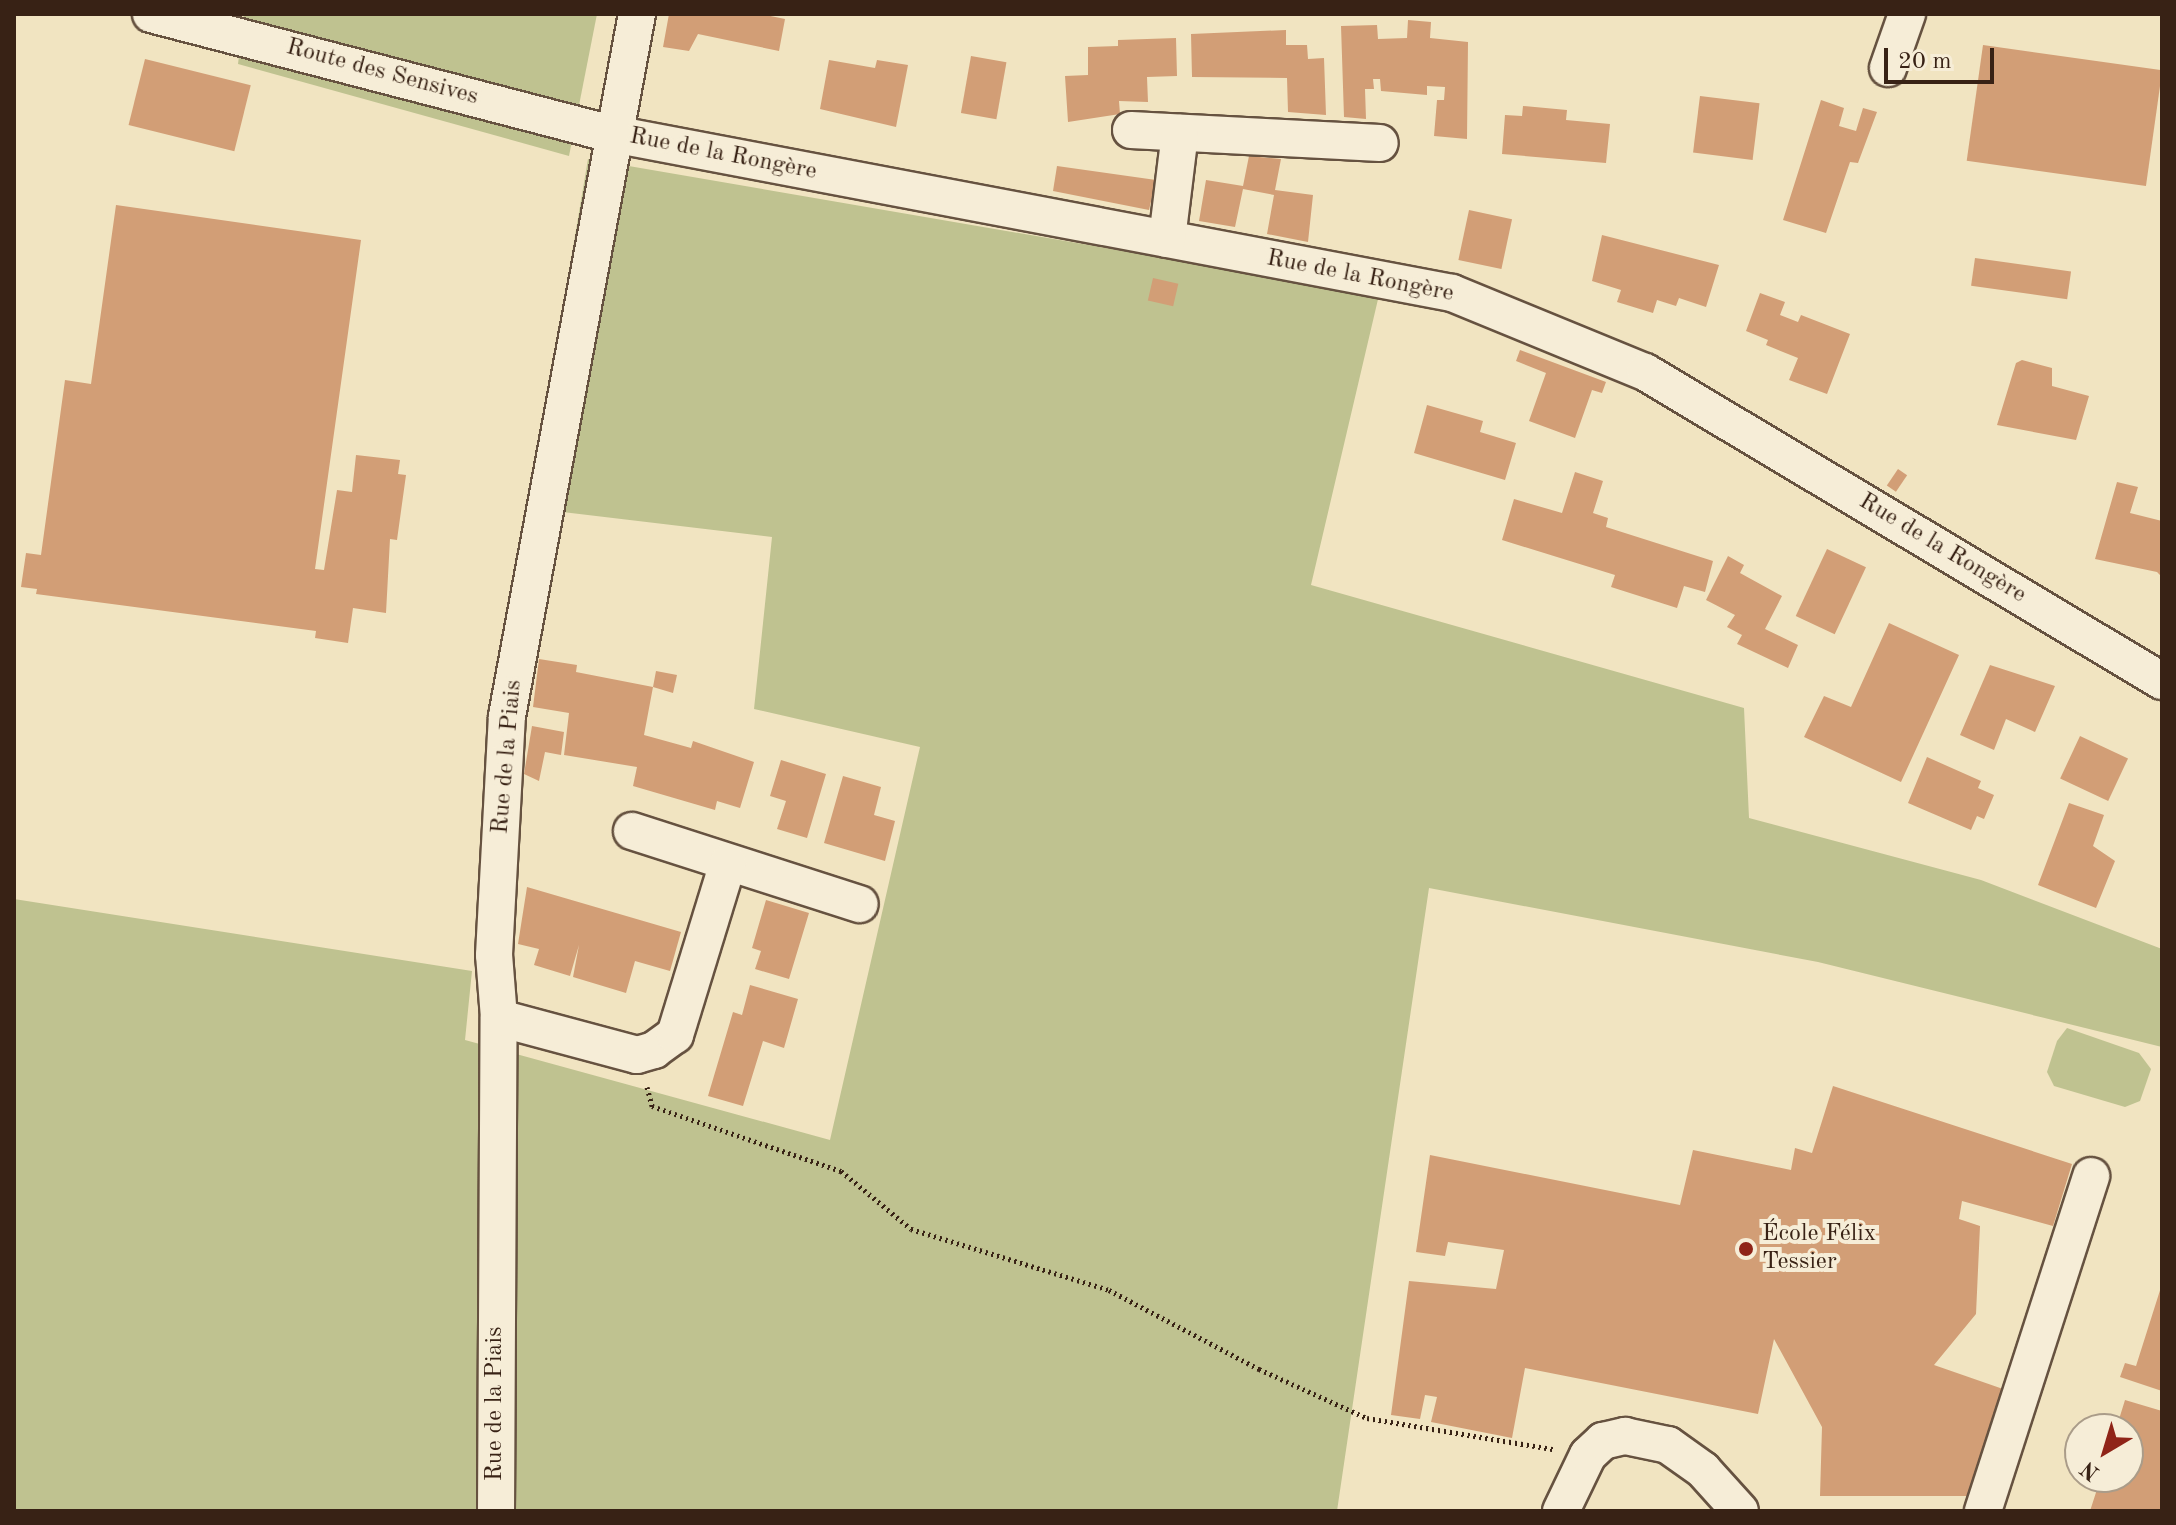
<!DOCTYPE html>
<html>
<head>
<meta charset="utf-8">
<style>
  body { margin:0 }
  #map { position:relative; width:2176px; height:1525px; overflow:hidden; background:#f1e4c1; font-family:"Old Standard TT",serif }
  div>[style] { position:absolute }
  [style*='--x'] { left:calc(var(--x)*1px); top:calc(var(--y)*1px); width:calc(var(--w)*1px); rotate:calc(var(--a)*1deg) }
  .green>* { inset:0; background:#bfc290 }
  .building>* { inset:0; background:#d29e76; transform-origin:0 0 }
  .path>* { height:5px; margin-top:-2.5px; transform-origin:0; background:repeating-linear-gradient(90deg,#382215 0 2px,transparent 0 6px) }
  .roads { filter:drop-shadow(2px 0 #665240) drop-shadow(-2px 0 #665240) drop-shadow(0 2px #665240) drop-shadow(0 -2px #665240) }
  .minor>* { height:36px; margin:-18px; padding:0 18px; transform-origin:18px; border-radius:18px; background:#f6edd7 }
  .dots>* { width:22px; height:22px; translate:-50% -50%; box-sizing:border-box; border:4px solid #f6edd7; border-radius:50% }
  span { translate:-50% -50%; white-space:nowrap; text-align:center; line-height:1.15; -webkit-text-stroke:8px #f6edd7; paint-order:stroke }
  .street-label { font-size:24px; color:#382215 }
  .poi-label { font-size:24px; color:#382215 }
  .left { translate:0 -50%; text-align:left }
  .frame { position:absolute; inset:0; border:16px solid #382215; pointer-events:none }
  .north { position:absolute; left:2064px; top:1413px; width:80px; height:80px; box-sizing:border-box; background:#f6edd7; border:2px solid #aa9c89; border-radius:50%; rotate:218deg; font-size:22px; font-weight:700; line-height:32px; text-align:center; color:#382215 }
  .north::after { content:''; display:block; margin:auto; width:28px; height:36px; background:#8f2418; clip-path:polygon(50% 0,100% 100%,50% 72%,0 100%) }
  .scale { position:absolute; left:1884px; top:48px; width:110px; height:36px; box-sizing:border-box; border:4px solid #382215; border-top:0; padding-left:10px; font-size:24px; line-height:28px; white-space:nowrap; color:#382215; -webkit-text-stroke:6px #f6edd7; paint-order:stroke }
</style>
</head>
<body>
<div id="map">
  <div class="green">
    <div style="clip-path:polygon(244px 14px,597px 14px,569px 156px,238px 64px)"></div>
    <div style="clip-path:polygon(588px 159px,1379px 295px,1311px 585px,1744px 708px,1749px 818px,1981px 880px,2162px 949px,2162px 1047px,1818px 962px,1429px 888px,1337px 1511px,14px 1511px,14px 899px,472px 971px,465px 1040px,830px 1140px,920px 747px,754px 709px,772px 537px,529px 508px)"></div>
    <div style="clip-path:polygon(2067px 1028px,2139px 1053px,2151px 1069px,2140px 1101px,2125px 1107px,2054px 1086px,2047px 1072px,2057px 1041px)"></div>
  </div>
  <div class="building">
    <div style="clip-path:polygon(669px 14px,761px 14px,785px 19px,779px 51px,698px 34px,689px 51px,663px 47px)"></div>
    <div style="clip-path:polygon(1408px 20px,1431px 22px,1430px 38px,1468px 42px,1467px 139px,1434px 136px,1437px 100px,1444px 100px,1445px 87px,1427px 86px,1427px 95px,1381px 91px,1380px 79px,1373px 79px,1374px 89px,1365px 89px,1366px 119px,1344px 117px,1341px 26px,1377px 25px,1378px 39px,1407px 38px)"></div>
    <div style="clip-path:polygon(1286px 30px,1286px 45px,1307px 45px,1308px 59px,1324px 58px,1326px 115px,1288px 112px,1287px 78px,1192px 77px,1191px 34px)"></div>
    <div style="clip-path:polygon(1176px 38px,1177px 76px,1147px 77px,1148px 102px,1119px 101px,1120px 114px,1068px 122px,1065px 76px,1088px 75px,1088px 47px,1118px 46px,1118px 40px)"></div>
    <div style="left:1983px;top:45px;width:181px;height:117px;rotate:8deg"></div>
    <div style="left:971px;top:56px;width:36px;height:58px;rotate:10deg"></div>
    <div style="left:145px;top:59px;width:109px;height:68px;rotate:14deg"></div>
    <div style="clip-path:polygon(829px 60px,875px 68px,877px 60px,908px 65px,896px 127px,820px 109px)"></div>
    <div style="left:1700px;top:96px;width:60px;height:57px;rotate:7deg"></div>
    <div style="clip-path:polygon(1821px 100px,1844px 108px,1839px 126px,1856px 131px,1863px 108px,1877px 112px,1858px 163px,1850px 162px,1826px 233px,1783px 220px)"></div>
    <div style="clip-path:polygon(1523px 106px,1567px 110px,1566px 120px,1610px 124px,1606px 163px,1502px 154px,1505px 115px,1522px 116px)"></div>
    <div style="clip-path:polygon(1249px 156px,1281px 159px,1275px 190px,1313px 195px,1308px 242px,1267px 234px,1274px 195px,1243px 189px,1235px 227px,1199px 221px,1206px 180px,1243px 186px)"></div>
    <div style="clip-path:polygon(1057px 166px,1156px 180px,1149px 210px,1053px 191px)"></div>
    <div style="clip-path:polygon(116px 205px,361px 240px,315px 569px,324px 570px,337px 490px,352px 492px,356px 455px,400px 460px,398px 474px,406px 475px,397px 540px,390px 539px,386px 613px,353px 608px,348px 643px,315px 638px,316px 631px,36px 594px,37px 589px,21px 587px,26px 553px,41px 555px,65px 380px,91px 384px)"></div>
    <div style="left:1469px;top:210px;width:44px;height:51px;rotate:12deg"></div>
    <div style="clip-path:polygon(1602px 235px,1719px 265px,1706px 307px,1679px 298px,1676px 306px,1657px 300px,1653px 313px,1617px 302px,1621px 290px,1592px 281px)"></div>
    <div style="left:1975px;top:258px;width:97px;height:28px;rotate:8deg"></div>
    <div style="left:1153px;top:278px;width:26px;height:23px;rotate:13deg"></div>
    <div style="clip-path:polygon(1760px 293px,1785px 302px,1780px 315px,1798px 322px,1801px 315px,1850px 334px,1827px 394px,1789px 380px,1798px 358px,1766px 345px,1768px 340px,1746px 331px)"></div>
    <div style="clip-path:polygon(1520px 350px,1606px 382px,1602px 393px,1592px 390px,1575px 438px,1529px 421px,1546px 373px,1516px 361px)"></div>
    <div style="clip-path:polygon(2022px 360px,2052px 368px,2052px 386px,2089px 396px,2076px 440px,1997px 425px,2016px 363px)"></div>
    <div style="clip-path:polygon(1427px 405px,1483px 421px,1480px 432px,1516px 443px,1505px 480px,1414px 453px)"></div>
    <div style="left:1898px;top:469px;width:11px;height:20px;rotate:34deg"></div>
    <div style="clip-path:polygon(1575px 472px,1603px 481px,1593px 513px,1608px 518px,1606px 527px,1713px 561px,1705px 592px,1684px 586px,1677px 608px,1611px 587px,1615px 575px,1502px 540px,1514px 499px,1562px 513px)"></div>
    <div style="clip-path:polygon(2117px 482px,2138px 487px,2130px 513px,2162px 521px,2162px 577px,2157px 572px,2095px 559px)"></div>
    <div style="left:1827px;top:549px;width:43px;height:74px;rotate:25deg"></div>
    <div style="clip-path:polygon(1728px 556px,1744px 565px,1740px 573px,1782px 596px,1765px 629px,1798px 645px,1788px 668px,1737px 644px,1742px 635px,1727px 627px,1735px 615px,1706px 600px)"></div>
    <div style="clip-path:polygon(1889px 623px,1959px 655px,1901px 782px,1804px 737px,1824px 696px,1851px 707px)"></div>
    <div style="clip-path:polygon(539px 659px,577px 665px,576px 672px,653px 687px,644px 735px,691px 748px,693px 741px,754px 762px,740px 808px,717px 801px,715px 810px,633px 786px,637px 767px,564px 755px,569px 713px,533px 707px)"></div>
    <div style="clip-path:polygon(1990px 665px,2055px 686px,2035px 732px,2006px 719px,1994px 750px,1960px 735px)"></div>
    <div style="clip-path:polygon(656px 671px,677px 675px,673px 693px,653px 687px)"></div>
    <div style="clip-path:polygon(532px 726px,564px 732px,561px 755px,545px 752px,539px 781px,524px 774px)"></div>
    <div style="left:2080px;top:736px;width:53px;height:47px;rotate:25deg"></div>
    <div style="clip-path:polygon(1927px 757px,1981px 781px,1978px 788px,1994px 795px,1984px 819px,1977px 816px,1971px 830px,1908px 803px)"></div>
    <div style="clip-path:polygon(781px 760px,826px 774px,807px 838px,777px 829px,786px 801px,770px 796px)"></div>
    <div style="clip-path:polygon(843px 776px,881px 787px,874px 815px,895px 821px,885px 861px,824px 843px)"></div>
    <div style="clip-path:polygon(2069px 803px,2104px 815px,2093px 846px,2115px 861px,2096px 908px,2038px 885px)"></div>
    <div style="clip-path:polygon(527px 887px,681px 932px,670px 971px,635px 961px,626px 993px,573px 977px,579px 945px,570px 976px,534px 965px,539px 949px,518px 944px)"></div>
    <div style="clip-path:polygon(766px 900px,809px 913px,789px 979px,755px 969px,761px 951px,752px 948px)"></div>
    <div style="clip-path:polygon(750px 985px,798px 999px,784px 1048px,763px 1041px,743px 1106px,708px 1096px,733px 1012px,742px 1015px)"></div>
    <div style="clip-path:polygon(1833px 1086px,2072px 1164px,2053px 1226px,1962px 1201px,1959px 1219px,1980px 1226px,1976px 1314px,1934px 1365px,2003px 1389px,1970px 1496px,1820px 1496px,1822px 1427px,1774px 1339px,1758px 1414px,1525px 1368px,1512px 1438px,1431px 1422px,1437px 1397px,1425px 1395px,1420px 1419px,1391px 1415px,1409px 1281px,1496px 1289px,1504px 1250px,1448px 1242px,1445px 1256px,1416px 1252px,1430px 1155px,1680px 1205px,1693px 1150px,1791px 1170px,1795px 1148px,1812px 1153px)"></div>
    <div style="clip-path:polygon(2162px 1284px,2162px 1391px,2120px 1377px,2125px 1363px,2136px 1366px)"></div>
    <div style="clip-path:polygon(2125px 1400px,2162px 1411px,2162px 1511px,2090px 1511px,2101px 1477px,2128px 1477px,2128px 1429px,2116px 1429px)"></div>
  </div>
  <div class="path">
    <div style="--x:647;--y:1087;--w:20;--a:75"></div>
    <div style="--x:652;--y:1106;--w:200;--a:19"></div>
    <div style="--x:841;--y:1171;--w:91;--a:39.6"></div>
    <div style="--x:911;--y:1229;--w:207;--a:17.1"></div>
    <div style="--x:1109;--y:1290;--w:170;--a:27.8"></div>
    <div style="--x:1259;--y:1369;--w:119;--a:24.4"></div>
    <div style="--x:1367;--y:1418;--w:189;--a:9.5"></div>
  </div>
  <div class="roads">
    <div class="minor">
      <div style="--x:151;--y:14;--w:477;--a:14.6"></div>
      <div style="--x:613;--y:134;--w:854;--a:10.73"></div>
      <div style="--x:1452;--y:293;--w:209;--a:22.3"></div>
      <div style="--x:1645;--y:372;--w:602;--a:30.87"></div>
      <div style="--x:1888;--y:68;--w:57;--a:-70.6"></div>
      <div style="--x:1131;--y:130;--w:249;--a:3"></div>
      <div style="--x:1167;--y:239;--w:107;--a:-83"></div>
      <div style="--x:632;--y:831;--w:239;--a:17.8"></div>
      <div style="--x:499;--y:1018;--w:143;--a:15"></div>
      <div style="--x:637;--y:1055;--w:18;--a:-16"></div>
      <div style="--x:654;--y:1050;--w:26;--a:-36"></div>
      <div style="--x:675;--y:1035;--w:180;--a:-72.9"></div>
      <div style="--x:496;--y:1511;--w:493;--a:-89.7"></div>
      <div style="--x:499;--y:1018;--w:63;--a:-94.5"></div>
      <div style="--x:494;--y:955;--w:239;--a:-86.9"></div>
      <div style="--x:507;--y:716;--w:714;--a:-79.51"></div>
      <div style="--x:1561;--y:1511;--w:62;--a:-64.3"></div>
      <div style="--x:1588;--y:1455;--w:21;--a:-43"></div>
      <div style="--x:1603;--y:1441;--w:23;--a:-13"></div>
      <div style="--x:1625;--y:1436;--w:44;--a:11.8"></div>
      <div style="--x:1668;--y:1445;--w:43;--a:35.5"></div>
      <div style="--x:1703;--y:1470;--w:55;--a:47.9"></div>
      <div style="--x:1983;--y:1511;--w:352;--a:-72.1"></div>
    </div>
  </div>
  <div class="dots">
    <div style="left:1746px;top:1249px;background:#8f2418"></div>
  </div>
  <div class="street-label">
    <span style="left:382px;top:73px;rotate:15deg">Route des Sensives</span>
    <span style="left:723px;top:155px;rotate:11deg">Rue de la Rongère</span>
    <span style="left:1360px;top:277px;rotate:11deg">Rue de la Rongère</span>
    <span style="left:1942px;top:549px;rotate:31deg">Rue de la Rongère</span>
    <span style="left:508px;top:757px;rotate:-85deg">Rue de la Piais</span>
    <span style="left:496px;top:1404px;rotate:-90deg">Rue de la Piais</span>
  </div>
  <div class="poi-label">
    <span class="left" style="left:1762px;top:1249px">École Félix<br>Tessier</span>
  </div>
  <div class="frame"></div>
  <div class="north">N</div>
  <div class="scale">20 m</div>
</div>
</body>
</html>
